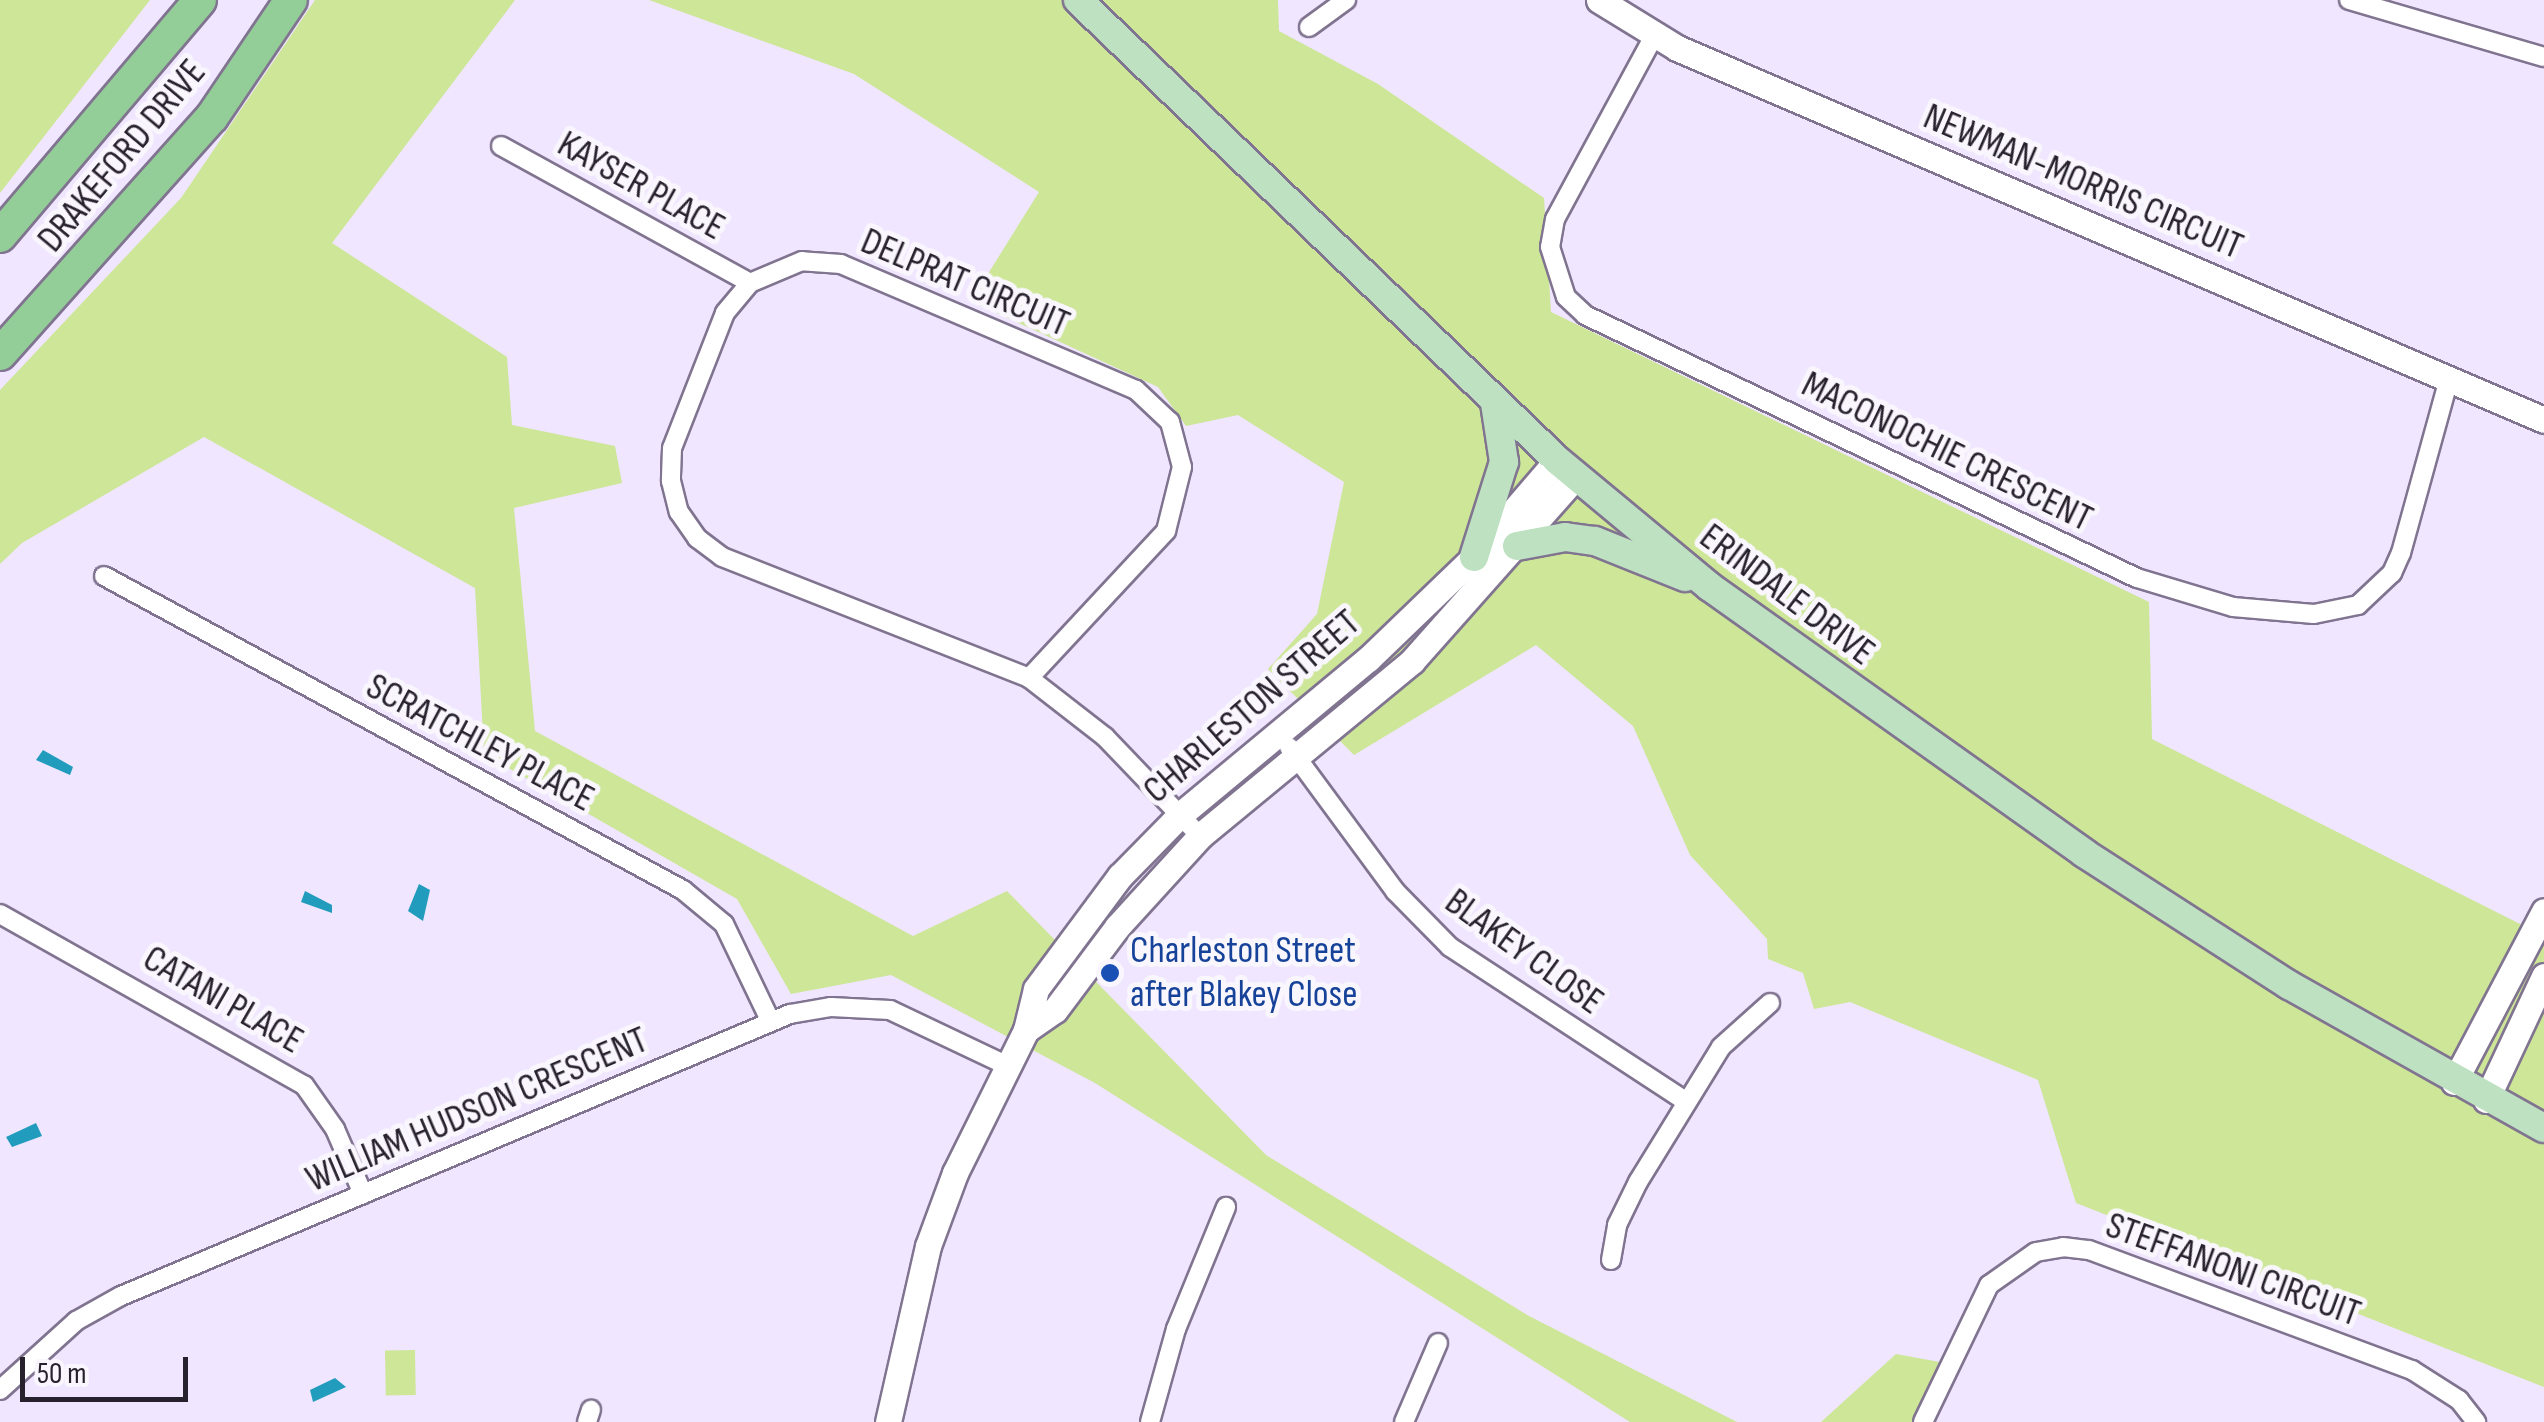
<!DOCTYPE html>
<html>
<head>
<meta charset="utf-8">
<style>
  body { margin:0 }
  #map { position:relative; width:2544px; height:1422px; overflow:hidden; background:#f0e6ff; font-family:"Sofia Sans Condensed",sans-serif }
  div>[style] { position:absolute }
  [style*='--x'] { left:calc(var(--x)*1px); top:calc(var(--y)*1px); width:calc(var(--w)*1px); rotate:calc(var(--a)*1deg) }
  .green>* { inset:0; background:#cde698; transform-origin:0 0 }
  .water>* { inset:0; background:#219cbd }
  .roads { filter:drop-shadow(2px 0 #807490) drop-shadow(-2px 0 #807490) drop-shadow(0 2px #807490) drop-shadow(0 -2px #807490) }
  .street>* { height:18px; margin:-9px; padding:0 9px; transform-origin:9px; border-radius:9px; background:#fff }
  .secondary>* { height:25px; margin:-12.5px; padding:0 12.5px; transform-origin:12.5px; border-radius:12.5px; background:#fff }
  .primary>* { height:28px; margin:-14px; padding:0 14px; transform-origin:14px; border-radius:14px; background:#bee1c1 }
  .highway>* { height:32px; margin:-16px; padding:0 16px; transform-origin:16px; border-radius:16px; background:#93cd97 }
  .dots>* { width:28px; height:28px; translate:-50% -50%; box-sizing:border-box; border:5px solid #f9f7fd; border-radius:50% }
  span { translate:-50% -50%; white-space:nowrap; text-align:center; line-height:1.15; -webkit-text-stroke:10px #f9f7fd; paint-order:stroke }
  .street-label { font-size:38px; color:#26212c }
  .transit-label { font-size:38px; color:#164399 }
  .left { translate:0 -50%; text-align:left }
  .scale { position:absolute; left:20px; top:1357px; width:168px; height:45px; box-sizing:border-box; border:5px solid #26212c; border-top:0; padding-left:12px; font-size:30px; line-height:35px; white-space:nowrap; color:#26212c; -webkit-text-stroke:8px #f9f7fd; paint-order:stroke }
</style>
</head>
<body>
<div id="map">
  <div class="green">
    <div style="clip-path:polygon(0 0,150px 0,0 193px)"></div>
    <div style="clip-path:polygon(315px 0,515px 0,332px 243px,507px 357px,512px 425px,615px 446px,622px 483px,514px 508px,535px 731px,913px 936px,1007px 891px,1266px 1155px,1529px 1316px,1737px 1422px,1630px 1422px,1095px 1083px,891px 975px,791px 994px,737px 899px,484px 754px,475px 588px,204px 437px,22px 543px,0 564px,0 390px,181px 198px)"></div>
    <div style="clip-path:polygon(649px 0,1278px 0,1279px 31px,1378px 84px,1544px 198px,1551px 312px,2149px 602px,2152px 739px,2544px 936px,2544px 1387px,2076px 1203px,2038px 1080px,1850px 1002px,1814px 1009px,1803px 973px,1768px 959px,1767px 939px,1690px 855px,1633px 726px,1536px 645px,1354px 755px,1268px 669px,1317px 614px,1344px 482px,1238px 415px,1186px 426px,1158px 387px,971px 301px,1039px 192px,854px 74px)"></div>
    <div style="left:415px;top:1350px;width:45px;height:30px;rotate:89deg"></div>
    <div style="clip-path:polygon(1896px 1354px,1940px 1362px,1927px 1422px,1821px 1422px)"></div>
  </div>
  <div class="water">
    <div style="clip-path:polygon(43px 750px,73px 767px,70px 775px,36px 760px)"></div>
    <div style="clip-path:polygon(419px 884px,430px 890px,423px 921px,408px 911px)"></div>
    <div style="clip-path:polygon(305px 891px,332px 905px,332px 913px,301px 902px)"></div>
    <div style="clip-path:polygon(36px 1123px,42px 1136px,12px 1147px,6px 1137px)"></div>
    <div style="clip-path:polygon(335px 1378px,346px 1387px,313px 1402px,310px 1390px)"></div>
  </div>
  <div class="roads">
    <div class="street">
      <div style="--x:2349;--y:0;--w:203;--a:16.3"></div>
      <div style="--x:1309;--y:27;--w:46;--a:-36.1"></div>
      <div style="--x:1654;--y:36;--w:208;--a:118.4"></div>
      <div style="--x:1555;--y:219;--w:28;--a:100"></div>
      <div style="--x:1550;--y:247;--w:52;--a:72.3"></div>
      <div style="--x:1566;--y:297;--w:26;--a:43"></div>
      <div style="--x:1585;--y:315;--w:611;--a:25.48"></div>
      <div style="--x:2137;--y:578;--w:100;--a:16.8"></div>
      <div style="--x:2233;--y:607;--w:81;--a:4.9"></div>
      <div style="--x:2314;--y:614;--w:45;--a:-11.6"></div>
      <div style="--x:2358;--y:605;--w:47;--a:-43.3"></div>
      <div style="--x:2392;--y:573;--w:22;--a:-66"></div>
      <div style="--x:2401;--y:553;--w:180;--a:-74.6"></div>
      <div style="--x:501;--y:146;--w:284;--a:28.8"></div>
      <div style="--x:104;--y:576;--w:659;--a:28.47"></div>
      <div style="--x:683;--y:890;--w:53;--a:39.7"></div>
      <div style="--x:724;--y:924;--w:106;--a:64.4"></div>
      <div style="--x:1029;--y:678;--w:201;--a:-47"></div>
      <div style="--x:1166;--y:531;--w:66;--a:-76"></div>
      <div style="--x:1182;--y:467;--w:47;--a:-104.9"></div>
      <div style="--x:1170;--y:422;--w:47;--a:-136.7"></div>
      <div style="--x:1136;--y:390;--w:321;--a:-156.9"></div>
      <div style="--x:841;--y:264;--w:39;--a:-176"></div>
      <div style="--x:802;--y:261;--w:56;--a:157.1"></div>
      <div style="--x:750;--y:283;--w:39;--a:130"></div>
      <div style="--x:725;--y:313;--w:145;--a:111.4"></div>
      <div style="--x:672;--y:448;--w:33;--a:92"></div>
      <div style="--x:671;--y:481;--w:32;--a:76"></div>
      <div style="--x:679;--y:512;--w:32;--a:55"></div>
      <div style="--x:697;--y:538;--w:31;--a:37"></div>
      <div style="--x:722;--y:557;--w:330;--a:21.5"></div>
      <div style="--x:1029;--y:678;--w:96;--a:37.8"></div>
      <div style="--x:1105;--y:737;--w:137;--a:46.2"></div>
      <div style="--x:1289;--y:747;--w:179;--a:53.6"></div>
      <div style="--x:1395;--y:891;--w:78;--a:45.5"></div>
      <div style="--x:1450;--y:947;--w:283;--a:33.2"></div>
      <div style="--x:0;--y:914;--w:349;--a:29.4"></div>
      <div style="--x:304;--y:1085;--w:54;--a:54.8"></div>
      <div style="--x:335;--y:1129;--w:71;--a:66.7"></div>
      <div style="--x:1611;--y:1260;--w:36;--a:-80"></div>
      <div style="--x:1617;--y:1225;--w:48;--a:-64"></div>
      <div style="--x:1638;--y:1182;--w:158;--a:-58.4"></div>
      <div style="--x:1721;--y:1047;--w:66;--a:-41.9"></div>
      <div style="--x:0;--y:1390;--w:103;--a:-42.2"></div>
      <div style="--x:76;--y:1321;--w:51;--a:-29.1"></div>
      <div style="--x:121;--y:1296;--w:726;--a:-22.86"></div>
      <div style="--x:790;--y:1014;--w:42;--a:-9.7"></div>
      <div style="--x:831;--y:1007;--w:59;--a:2.9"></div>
      <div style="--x:890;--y:1010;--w:128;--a:25.4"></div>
      <div style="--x:587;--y:1422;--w:13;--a:-72"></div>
      <div style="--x:1150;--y:1422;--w:97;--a:-74.4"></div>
      <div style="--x:1176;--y:1329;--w:132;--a:-67.7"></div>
      <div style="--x:1404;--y:1422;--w:86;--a:-66.7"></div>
      <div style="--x:1923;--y:1422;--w:152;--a:-64.3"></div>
      <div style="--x:1989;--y:1285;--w:57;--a:-35.1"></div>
      <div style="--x:2036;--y:1252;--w:27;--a:-10"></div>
      <div style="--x:2063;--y:1247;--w:26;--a:7"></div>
      <div style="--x:2089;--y:1250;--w:345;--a:20.4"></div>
      <div style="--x:2412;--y:1370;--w:56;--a:32.6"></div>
      <div style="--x:2459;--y:1400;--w:28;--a:52"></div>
    </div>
    <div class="secondary">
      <div style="--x:1599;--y:0;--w:92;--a:31.6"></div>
      <div style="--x:1677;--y:48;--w:943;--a:23.22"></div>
      <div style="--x:1026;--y:1030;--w:42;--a:-76.3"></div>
      <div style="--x:1036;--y:989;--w:141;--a:-53.4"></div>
      <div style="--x:1120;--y:876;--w:86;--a:-45.5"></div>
      <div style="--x:1180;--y:815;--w:244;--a:-39.7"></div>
      <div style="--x:1368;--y:659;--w:147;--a:-43.9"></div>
      <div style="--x:1474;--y:557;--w:128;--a:-49.4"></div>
      <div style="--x:2454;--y:1082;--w:193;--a:-62.2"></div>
      <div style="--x:2486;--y:1100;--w:137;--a:-64.9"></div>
      <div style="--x:888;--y:1422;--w:180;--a:-77.2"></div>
      <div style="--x:928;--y:1246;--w:78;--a:-69.7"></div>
      <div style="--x:955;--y:1173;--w:160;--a:-63.6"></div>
      <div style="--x:1026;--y:1030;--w:35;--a:-35"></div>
      <div style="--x:1055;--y:1010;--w:104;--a:-53.2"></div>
      <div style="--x:1117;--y:927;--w:123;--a:-47.6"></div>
      <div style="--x:1200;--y:836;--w:275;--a:-39.5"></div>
      <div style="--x:1412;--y:661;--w:247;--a:-48.4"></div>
    </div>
    <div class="primary">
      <div style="--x:1078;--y:0;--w:664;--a:43.84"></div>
      <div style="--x:1557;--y:460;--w:199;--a:39.7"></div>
      <div style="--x:1710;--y:587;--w:459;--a:35.4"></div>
      <div style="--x:2084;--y:853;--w:244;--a:32.8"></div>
      <div style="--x:2289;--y:985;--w:292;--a:29.3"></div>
      <div style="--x:1517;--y:546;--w:49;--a:-10.6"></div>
      <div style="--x:1565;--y:537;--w:30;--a:8"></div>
      <div style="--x:1595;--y:541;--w:97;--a:21.8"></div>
      <div style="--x:1474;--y:557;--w:100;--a:-72.5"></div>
      <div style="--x:1504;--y:462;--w:60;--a:-98.7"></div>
    </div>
    <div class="highway">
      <div style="--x:0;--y:236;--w:309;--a:-49.7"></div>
      <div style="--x:0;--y:354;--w:318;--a:-48.2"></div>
      <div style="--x:212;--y:117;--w:141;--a:-56"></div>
    </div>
  </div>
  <div class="dots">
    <div style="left:1110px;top:973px;background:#1a4fb4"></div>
  </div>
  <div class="street-label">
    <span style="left:122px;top:156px;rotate:-50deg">DRAKEFORD DRIVE</span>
    <span style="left:2083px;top:182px;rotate:23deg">NEWMAN-MORRIS CIRCUIT</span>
    <span style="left:641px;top:186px;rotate:29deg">KAYSER PLACE</span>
    <span style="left:965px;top:283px;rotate:23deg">DELPRAT CIRCUIT</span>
    <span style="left:1947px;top:452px;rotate:26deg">MACONOCHIE CRESCENT</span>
    <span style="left:1787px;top:595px;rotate:37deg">ERINDALE DRIVE</span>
    <span style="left:1252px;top:707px;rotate:-41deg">CHARLESTON STREET</span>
    <span style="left:480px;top:743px;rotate:28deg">SCRATCHLEY PLACE</span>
    <span style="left:1524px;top:952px;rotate:36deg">BLAKEY CLOSE</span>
    <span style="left:223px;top:1000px;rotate:30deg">CATANI PLACE</span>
    <span style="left:477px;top:1110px;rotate:-23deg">WILLIAM HUDSON CRESCENT</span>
    <span style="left:2233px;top:1270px;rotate:20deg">STEFFANONI CIRCUIT</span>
  </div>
  <div class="transit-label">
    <span class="left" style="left:1130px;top:973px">Charleston Street<br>after Blakey Close</span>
  </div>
  <div class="scale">50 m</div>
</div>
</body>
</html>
